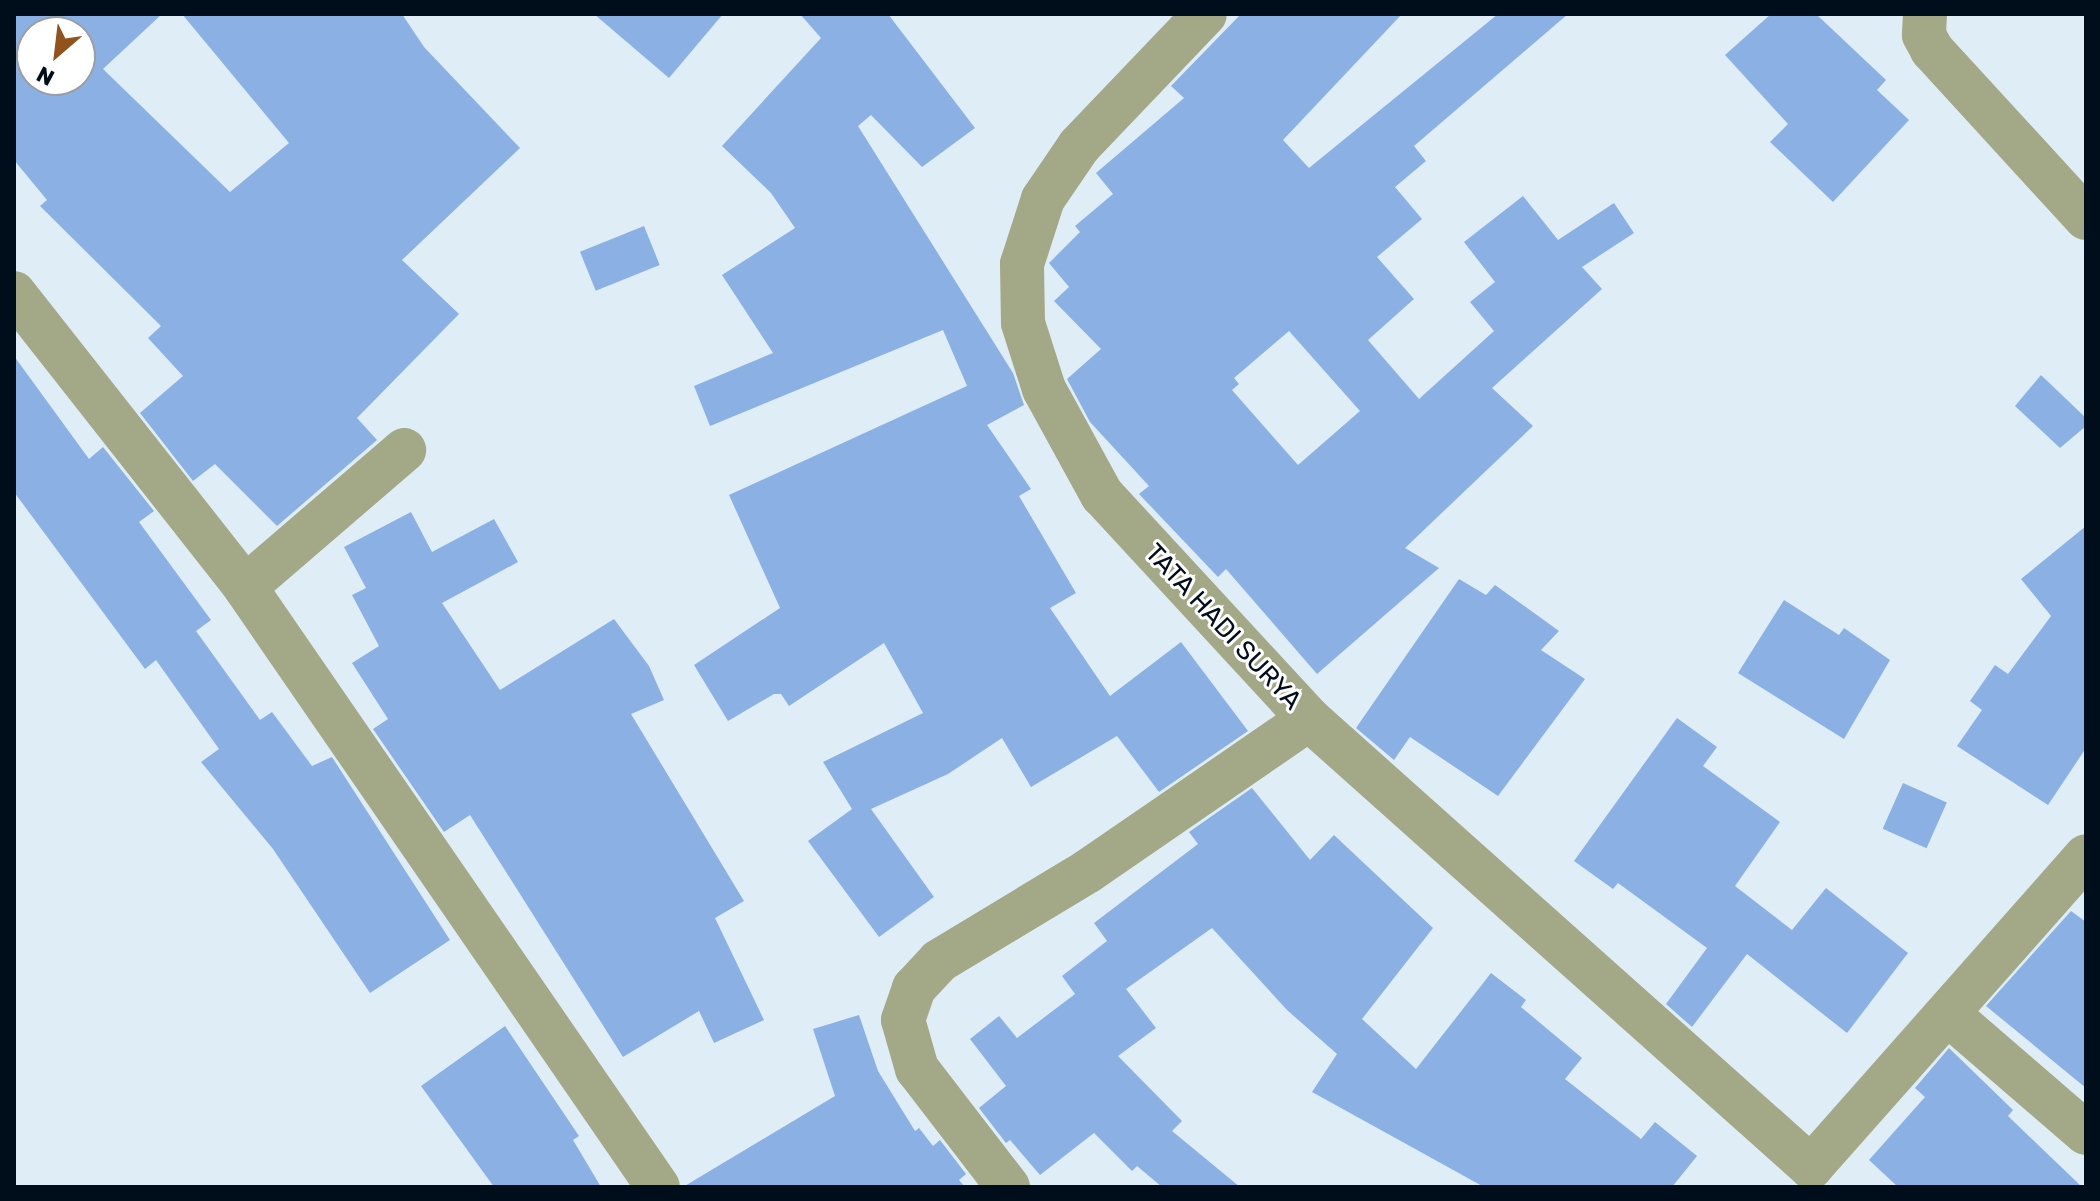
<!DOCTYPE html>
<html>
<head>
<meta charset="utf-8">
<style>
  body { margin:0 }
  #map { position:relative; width:2100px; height:1201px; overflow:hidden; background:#deedf6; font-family:Rubik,sans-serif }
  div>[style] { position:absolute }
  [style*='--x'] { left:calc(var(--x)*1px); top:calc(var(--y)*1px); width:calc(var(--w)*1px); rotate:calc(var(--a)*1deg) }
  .building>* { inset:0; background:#8bb1e4; transform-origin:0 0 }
  .minor>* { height:44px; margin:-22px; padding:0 22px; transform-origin:22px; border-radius:22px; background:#a3a987 }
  span { translate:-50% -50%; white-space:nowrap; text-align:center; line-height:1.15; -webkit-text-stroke:6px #fff; paint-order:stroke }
  .street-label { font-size:26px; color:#000e1b }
  .frame { position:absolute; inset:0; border:16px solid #000e1b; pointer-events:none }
  .north { position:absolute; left:16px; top:16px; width:80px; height:80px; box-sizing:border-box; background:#fff; border:2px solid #999fa4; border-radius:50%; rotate:208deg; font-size:22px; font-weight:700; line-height:32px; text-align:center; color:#000e1b }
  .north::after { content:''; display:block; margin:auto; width:28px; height:36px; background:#92521d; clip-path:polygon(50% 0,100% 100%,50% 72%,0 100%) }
</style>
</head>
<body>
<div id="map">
  <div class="building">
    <div style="clip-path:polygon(evenodd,14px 14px,162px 14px,103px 69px,230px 192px,289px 143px,182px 14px,402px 14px,424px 47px,520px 148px,402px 260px,459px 314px,357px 418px,377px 440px,277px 526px,215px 464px,193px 481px,140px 413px,183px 376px,148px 338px,161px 326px,40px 206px,47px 200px,14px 160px,14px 14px,32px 32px,80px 32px,80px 80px,32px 80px,32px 32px)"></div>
    <div style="clip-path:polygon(594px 14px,723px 14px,669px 78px)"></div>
    <div style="clip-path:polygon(800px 14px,888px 14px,975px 128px,922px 167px,871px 115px,858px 126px,1013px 373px,1024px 405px,987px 425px,1031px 489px,1019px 496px,1076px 593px,1050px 608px,1110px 696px,1181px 642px,1248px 731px,1159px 792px,1117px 736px,1031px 787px,1002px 738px,948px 774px,871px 809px,934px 897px,879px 937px,808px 841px,852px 809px,823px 762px,923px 713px,884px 643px,789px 706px,781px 694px,774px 694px,728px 721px,694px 665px,780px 608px,729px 495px,967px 386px,943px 330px,710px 426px,694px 386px,773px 353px,722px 275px,795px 228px,771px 193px,722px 146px,821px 38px)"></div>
    <div style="clip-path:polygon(evenodd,1241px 14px,1402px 14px,1283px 140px,1309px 168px,1498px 14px,1568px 14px,1414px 146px,1426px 161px,1395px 187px,1422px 219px,1377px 257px,1414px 299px,1368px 340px,1419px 399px,1494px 331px,1470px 302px,1495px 282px,1464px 242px,1523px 196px,1558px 240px,1614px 203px,1634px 233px,1582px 267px,1602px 289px,1492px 388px,1533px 426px,1405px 548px,1439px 568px,1317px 674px,1226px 569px,1218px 577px,1139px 494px,1149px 486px,1090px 422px,1067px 379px,1101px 349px,1054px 301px,1069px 287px,1049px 263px,1080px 232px,1075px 226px,1113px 194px,1096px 173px,1184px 98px,1171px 86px,1241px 14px,1289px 331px,1360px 411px,1298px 465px,1232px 390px,1239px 384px,1234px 378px,1289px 331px)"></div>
    <div style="clip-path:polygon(1771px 14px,1816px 14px,1886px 80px,1877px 90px,1909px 120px,1833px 202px,1770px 142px,1788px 124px,1725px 55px)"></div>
    <div style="left:644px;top:226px;width:42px;height:69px;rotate:68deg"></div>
    <div style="clip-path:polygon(14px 356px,89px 459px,103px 447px,154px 511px,139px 522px,211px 620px,196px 631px,260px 720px,272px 712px,312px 766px,332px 757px,450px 940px,370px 993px,273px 849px,201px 762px,219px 749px,156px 660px,145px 669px,14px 492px)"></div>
    <div style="clip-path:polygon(2041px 375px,2086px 418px,2086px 426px,2060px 448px,2015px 406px)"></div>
    <div style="clip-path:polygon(411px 512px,432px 552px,494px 519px,518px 562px,442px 603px,500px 690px,614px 619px,649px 666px,664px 700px,631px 714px,744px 901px,715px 918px,764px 1020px,714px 1043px,699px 1011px,623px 1057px,470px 815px,444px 832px,373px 729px,388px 719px,352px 663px,379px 646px,352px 595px,366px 588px,344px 547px)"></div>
    <div style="clip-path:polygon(2086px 526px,2086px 748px,2048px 805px,1957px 746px,1982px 710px,1970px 701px,1995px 665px,2008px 674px,2051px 616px,2021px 579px)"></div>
    <div style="clip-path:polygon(1459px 579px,1486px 595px,1495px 585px,1559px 631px,1541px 650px,1585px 679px,1498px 796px,1410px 737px,1394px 760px,1356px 728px)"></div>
    <div style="clip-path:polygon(1784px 600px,1839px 635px,1844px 628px,1890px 660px,1844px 739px,1738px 673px)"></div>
    <div style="clip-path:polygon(1677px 718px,1717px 747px,1703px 766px,1780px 822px,1735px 886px,1792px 930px,1826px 888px,1908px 953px,1847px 1033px,1747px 954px,1692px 1027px,1666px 1004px,1707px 948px,1618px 883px,1613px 889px,1574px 861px)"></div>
    <div style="left:1903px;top:783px;width:48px;height:50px;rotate:24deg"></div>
    <div style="clip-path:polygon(1252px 788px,1310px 860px,1334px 835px,1433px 928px,1362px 1019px,1416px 1069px,1491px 973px,1526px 1000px,1521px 1007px,1582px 1058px,1565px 1079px,1641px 1139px,1655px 1122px,1697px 1156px,1672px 1187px,1484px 1187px,1312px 1092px,1337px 1054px,1287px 1010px,1212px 928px,1126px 989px,1156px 1028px,1118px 1056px,1182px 1121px,1172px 1131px,1240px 1187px,1162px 1187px,1137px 1166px,1132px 1171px,1094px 1133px,1040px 1175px,1010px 1140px,1006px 1143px,979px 1108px,1006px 1086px,970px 1039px,999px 1016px,1017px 1038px,1075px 994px,1062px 976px,1107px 941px,1094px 923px,1198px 844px,1189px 832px)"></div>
    <div style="clip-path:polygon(2071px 911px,2086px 922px,2086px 1088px,1986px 1006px)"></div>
    <div style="clip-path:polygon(859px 1015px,878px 1071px,915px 1131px,919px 1128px,933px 1146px,940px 1140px,966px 1174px,959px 1180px,965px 1187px,683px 1187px,835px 1096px,813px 1029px)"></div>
    <div style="clip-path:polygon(505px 1026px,579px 1136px,573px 1140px,601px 1187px,494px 1187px,421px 1086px)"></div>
    <div style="clip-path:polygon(1949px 1048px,2013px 1110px,2008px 1116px,2082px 1187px,1898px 1187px,1869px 1160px,1925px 1097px,1915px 1088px)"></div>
  </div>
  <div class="minor">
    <div style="--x:1925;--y:14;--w:21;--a:93"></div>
    <div style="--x:1924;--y:35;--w:17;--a:62"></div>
    <div style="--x:1932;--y:50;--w:228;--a:47.5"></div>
    <div style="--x:14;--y:293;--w:374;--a:51.8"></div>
    <div style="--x:245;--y:587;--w:728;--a:55.46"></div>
    <div style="--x:245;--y:587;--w:210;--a:-40.7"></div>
    <div style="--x:1309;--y:719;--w:673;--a:41.75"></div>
    <div style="--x:1811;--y:1167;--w:415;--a:-48.5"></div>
    <div style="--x:1948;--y:1014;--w:182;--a:40.8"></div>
    <div style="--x:1008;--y:1187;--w:149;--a:-127.6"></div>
    <div style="--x:917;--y:1069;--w:51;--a:-105.9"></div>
    <div style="--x:903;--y:1020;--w:34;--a:-71"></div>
    <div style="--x:914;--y:988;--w:37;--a:-47"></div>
    <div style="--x:939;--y:961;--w:174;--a:-31.1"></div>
    <div style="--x:1088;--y:871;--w:268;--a:-34.5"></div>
    <div style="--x:1309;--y:719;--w:305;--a:-132.7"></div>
    <div style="--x:1102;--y:495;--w:121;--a:-118.7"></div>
    <div style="--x:1044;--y:389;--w:69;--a:-107.7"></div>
    <div style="--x:1023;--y:323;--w:59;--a:-91"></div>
    <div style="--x:1022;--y:264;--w:68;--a:-72.1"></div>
    <div style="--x:1043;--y:199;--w:64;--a:-55.8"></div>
    <div style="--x:1079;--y:146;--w:182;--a:-46.3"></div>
  </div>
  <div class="street-label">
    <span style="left:1223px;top:627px;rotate:47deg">TATA HADI SURYA</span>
  </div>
  <div class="frame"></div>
  <div class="north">N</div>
</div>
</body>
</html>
